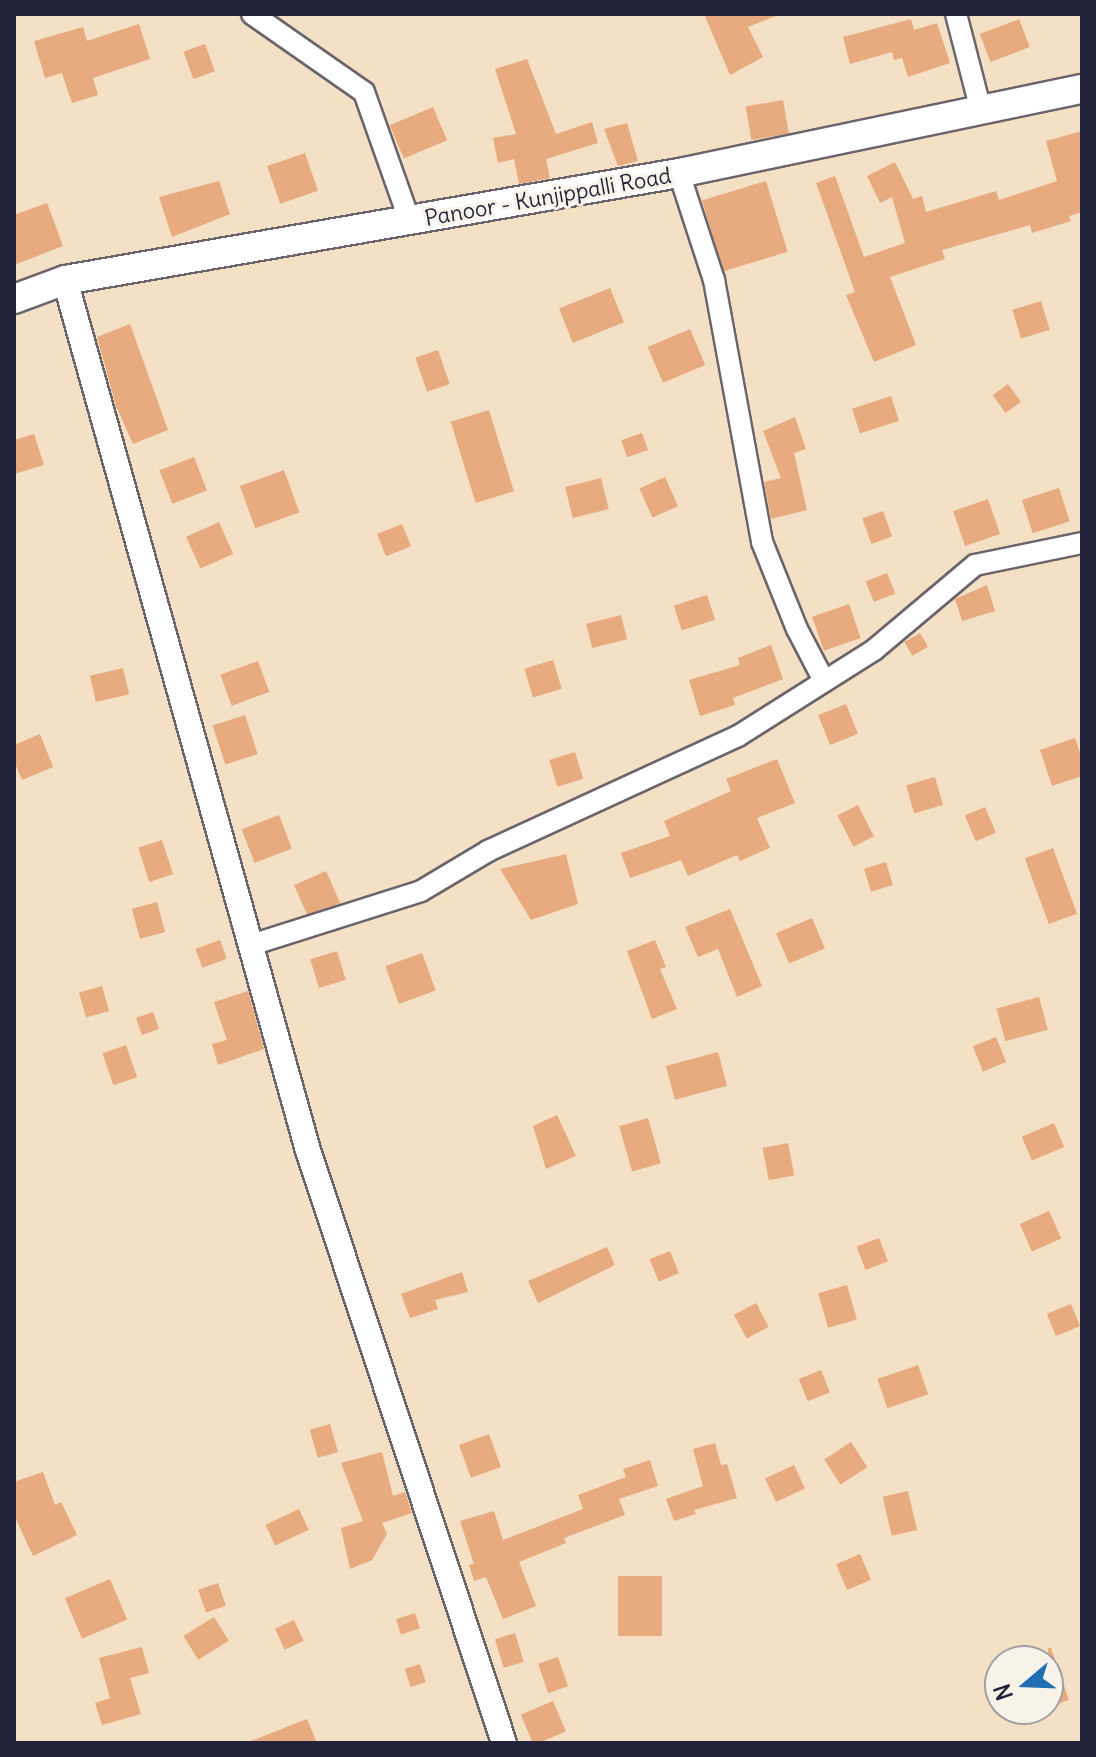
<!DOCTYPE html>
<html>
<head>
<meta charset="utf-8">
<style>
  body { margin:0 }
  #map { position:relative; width:1096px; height:1757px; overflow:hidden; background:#f4e0c5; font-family:Delius,sans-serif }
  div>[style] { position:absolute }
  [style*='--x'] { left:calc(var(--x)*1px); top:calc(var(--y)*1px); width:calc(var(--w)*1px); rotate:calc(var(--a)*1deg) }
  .building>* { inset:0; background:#e8aa7f; transform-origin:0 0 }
  .roads { filter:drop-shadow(2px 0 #6c646b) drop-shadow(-2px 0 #6c646b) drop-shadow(0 2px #6c646b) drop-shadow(0 -2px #6c646b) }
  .minor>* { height:20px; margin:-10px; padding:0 10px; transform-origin:10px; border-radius:10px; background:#fff }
  .tertiary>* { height:24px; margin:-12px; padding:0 12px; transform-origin:12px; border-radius:12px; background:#fff }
  .secondary>* { height:28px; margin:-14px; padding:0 14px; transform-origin:14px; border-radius:14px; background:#fff }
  span { translate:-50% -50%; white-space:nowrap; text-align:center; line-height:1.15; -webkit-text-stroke:6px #f7f3e8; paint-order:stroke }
  .street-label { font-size:22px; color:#22223b }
  .frame { position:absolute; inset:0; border:16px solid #22223b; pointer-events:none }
  .north { position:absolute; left:984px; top:1645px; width:80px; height:80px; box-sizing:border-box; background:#f7f3e8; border:2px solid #a29fa3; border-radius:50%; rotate:251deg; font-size:22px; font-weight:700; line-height:32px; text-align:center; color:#22223b }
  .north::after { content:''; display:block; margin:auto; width:28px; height:36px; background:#1f6fb2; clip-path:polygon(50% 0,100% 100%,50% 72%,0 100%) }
</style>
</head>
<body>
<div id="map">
  <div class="building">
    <div style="clip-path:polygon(704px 14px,778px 14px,778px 15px,748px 27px,763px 57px,730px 75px)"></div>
    <div style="clip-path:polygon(911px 19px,914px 30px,937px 23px,950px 63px,908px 77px,902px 58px,894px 60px,892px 52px,850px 64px,843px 37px)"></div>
    <div style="left:1019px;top:19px;width:30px;height:42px;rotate:69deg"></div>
    <div style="clip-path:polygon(139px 24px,150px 59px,93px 78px,98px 95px,72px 103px,62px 73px,45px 78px,34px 41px,83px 27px,87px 41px)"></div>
    <div style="left:205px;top:44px;width:29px;height:23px;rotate:70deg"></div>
    <div style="clip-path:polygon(527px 59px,556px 134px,592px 122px,598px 143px,546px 159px,550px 178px,519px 184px,514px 159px,498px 163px,493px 138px,516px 134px,495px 69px)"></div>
    <div style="left:783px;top:100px;width:34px;height:38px;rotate:80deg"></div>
    <div style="left:433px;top:107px;width:36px;height:47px;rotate:67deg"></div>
    <div style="clip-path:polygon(627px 123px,638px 161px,618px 166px,604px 129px)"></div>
    <div style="clip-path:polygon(1082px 131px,1082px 212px,1069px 216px,1071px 221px,1032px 233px,1030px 225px,942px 250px,945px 259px,890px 277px,916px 345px,874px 362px,846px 295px,855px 292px,816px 183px,835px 176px,864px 257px,905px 243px,892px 197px,880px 203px,867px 176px,895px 162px,913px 199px,922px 196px,926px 212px,996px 191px,999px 200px,1057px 181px,1046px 141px)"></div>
    <div style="left:305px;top:153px;width:40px;height:40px;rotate:71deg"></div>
    <div style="clip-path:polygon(219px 181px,230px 214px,172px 237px,159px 197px)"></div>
    <div style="left:766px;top:181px;width:74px;height:67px;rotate:73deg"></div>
    <div style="clip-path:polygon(47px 203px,63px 246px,14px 265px,14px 215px)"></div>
    <div style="left:610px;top:288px;width:37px;height:55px;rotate:68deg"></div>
    <div style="left:1041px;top:301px;width:30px;height:30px;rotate:73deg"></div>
    <div style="clip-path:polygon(130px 324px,168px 430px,133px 444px,116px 406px,97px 337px)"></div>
    <div style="left:690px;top:329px;width:39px;height:46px;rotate:67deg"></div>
    <div style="left:438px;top:350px;width:36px;height:24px;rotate:71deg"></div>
    <div style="left:1008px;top:384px;width:22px;height:19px;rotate:54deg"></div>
    <div style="left:891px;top:396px;width:26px;height:41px;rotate:72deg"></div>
    <div style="left:489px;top:410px;width:85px;height:40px;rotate:73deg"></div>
    <div style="clip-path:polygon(795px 417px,806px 449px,794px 453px,807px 510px,771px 519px,764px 482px,781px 478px,763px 431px)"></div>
    <div style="left:642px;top:433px;width:18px;height:22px;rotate:71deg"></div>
    <div style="clip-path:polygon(34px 434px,44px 465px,14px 474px,14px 440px)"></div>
    <div style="left:194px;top:457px;width:36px;height:37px;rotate:69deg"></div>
    <div style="left:284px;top:470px;width:45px;height:47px;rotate:70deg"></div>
    <div style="left:665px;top:477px;width:32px;height:28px;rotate:66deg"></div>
    <div style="left:601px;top:478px;width:32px;height:37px;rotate:76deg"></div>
    <div style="left:1059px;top:488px;width:35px;height:39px;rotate:72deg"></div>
    <div style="left:988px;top:499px;width:37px;height:37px;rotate:71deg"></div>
    <div style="left:883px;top:511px;width:27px;height:22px;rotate:70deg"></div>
    <div style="left:219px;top:522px;width:35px;height:36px;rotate:66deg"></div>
    <div style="left:402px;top:524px;width:24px;height:27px;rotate:68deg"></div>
    <div style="left:887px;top:573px;width:22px;height:23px;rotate:68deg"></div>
    <div style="clip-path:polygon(987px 585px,995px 611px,962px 621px,955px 599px)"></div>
    <div style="left:707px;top:595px;width:26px;height:35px;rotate:72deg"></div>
    <div style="left:849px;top:604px;width:36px;height:39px;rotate:71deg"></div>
    <div style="left:621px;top:615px;width:25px;height:36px;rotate:76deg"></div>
    <div style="left:920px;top:633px;width:16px;height:18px;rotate:60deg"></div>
    <div style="clip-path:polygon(771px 645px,783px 679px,733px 698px,735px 705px,700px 716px,689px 680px,740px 665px,738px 658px)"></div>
    <div style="left:553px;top:660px;width:30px;height:30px;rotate:73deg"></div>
    <div style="left:258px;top:661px;width:33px;height:40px;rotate:70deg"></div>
    <div style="left:123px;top:668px;width:27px;height:34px;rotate:77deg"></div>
    <div style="left:846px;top:704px;width:32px;height:30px;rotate:68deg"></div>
    <div style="left:245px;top:715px;width:41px;height:34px;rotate:72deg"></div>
    <div style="clip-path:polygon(40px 734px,53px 767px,22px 780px,14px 761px,14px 745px)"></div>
    <div style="clip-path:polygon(1075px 738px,1082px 759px,1082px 776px,1052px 786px,1040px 750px)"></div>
    <div style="left:575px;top:752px;width:28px;height:27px;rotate:73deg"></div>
    <div style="clip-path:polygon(777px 759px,795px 803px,757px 818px,770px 848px,740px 861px,737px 855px,688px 876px,681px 860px,630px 878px,621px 853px,670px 836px,664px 821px,731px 791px,726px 779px)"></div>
    <div style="left:935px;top:777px;width:29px;height:30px;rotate:74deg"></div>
    <div style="left:858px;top:805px;width:35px;height:23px;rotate:63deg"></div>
    <div style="left:985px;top:807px;width:28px;height:22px;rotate:67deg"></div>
    <div style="left:279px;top:815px;width:36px;height:40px;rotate:69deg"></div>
    <div style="left:162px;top:840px;width:36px;height:25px;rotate:72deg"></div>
    <div style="left:1053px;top:848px;width:70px;height:30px;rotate:70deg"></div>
    <div style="clip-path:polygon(566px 854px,578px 904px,531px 920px,500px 869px)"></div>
    <div style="left:886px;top:862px;width:24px;height:23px;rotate:73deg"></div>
    <div style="left:326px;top:871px;width:35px;height:35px;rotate:66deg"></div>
    <div style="left:157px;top:902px;width:31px;height:26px;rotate:75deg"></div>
    <div style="clip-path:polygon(730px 909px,762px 986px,737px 997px,718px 949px,698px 957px,685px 927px)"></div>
    <div style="left:812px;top:918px;width:33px;height:39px;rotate:67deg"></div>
    <div style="left:220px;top:940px;width:20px;height:26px;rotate:70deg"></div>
    <div style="clip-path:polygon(655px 940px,666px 967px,660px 969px,677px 1009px,652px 1019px,627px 951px)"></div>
    <div style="left:337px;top:951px;width:30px;height:28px;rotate:73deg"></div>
    <div style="left:422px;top:953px;width:40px;height:39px;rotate:70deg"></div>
    <div style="left:102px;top:986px;width:26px;height:24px;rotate:74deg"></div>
    <div style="clip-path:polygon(248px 991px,264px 1049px,218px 1065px,212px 1044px,227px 1040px,214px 1002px)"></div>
    <div style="left:1039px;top:997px;width:34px;height:44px;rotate:75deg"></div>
    <div style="left:153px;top:1012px;width:18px;height:18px;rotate:71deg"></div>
    <div style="left:996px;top:1037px;width:27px;height:25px;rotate:68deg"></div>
    <div style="left:126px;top:1045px;width:34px;height:25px;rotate:71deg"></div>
    <div style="left:718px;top:1052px;width:35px;height:54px;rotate:75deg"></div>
    <div style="clip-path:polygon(557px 1115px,576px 1156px,546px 1169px,533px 1126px)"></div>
    <div style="left:648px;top:1118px;width:47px;height:30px;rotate:74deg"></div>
    <div style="left:1054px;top:1123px;width:26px;height:35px;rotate:67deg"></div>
    <div style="left:788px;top:1143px;width:33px;height:26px;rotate:79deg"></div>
    <div style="left:1049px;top:1211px;width:30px;height:32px;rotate:66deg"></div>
    <div style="left:879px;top:1238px;width:25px;height:24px;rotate:69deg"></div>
    <div style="clip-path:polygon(607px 1247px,615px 1265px,538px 1303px,528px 1281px)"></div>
    <div style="left:670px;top:1251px;width:24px;height:22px;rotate:68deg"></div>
    <div style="clip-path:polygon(462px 1272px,468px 1292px,435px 1300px,438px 1309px,410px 1318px,401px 1294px)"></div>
    <div style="left:847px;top:1285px;width:36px;height:30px;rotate:74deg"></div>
    <div style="left:756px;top:1303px;width:27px;height:25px;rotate:62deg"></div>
    <div style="left:1071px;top:1304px;width:24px;height:26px;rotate:68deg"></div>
    <div style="left:918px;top:1365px;width:31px;height:43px;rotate:71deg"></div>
    <div style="left:821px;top:1370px;width:24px;height:24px;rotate:68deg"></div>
    <div style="left:330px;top:1424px;width:29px;height:21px;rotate:74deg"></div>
    <div style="left:489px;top:1434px;width:35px;height:32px;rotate:70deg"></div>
    <div style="left:851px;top:1442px;width:30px;height:32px;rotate:57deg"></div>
    <div style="clip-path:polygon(715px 1443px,721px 1465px,727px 1464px,737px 1498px,694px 1510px,696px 1514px,674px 1521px,666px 1499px,703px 1486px,693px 1449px)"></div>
    <div style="clip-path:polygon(382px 1452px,393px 1496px,405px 1492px,412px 1513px,382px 1523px,387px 1534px,372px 1560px,350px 1569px,341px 1528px,363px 1521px,341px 1463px)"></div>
    <div style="clip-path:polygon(650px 1460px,658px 1486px,619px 1499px,625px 1515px,564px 1538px,566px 1543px,519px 1562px,536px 1606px,503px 1619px,486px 1577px,474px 1581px,469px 1565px,474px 1564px,460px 1521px,494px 1511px,503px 1540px,583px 1509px,578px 1495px,626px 1477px,623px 1469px)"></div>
    <div style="left:794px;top:1465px;width:26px;height:32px;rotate:65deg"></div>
    <div style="clip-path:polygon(43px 1472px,55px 1505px,61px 1502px,77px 1535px,33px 1556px,14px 1515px,14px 1482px)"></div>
    <div style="left:908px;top:1491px;width:40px;height:26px;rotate:77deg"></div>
    <div style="left:299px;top:1509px;width:23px;height:37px;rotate:65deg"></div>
    <div style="left:860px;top:1554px;width:28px;height:26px;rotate:67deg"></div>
    <div style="left:618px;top:1576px;width:44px;height:60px"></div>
    <div style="left:110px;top:1579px;width:44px;height:49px;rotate:67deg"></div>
    <div style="left:218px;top:1583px;width:24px;height:21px;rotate:71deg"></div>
    <div style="left:415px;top:1613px;width:16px;height:20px;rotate:72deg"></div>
    <div style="left:214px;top:1617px;width:28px;height:36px;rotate:58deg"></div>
    <div style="left:294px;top:1620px;width:23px;height:21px;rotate:65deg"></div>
    <div style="left:515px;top:1633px;width:30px;height:21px;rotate:73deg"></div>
    <div style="clip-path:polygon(142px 1647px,149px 1673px,130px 1678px,141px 1714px,102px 1725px,95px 1703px,110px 1698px,99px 1658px)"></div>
    <div style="clip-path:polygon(1048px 1648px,1051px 1648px,1069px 1700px,1048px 1707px)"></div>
    <div style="left:558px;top:1657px;width:31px;height:21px;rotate:71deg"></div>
    <div style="left:420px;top:1664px;width:19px;height:16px;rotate:72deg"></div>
    <div style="left:553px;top:1701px;width:33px;height:35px;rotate:67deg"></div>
    <div style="clip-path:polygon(307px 1719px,317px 1743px,248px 1743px,248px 1742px)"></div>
  </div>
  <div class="roads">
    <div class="minor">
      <div style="--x:252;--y:14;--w:136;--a:34.9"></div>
      <div style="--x:364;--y:92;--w:138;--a:70.5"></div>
      <div style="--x:956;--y:14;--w:100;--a:75.5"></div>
      <div style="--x:679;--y:173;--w:113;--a:71.9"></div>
      <div style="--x:714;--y:280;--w:266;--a:79.6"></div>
      <div style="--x:762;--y:542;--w:94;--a:68.1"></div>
      <div style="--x:797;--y:629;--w:56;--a:62.5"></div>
      <div style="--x:251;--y:945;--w:178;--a:-17.6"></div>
      <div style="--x:421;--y:891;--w:78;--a:-30.8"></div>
      <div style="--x:488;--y:851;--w:275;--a:-24.7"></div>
      <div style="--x:738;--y:736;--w:161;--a:-32.3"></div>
      <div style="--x:874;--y:650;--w:132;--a:-40.1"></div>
      <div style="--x:975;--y:565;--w:109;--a:-11.6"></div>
    </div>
    <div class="tertiary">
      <div style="--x:65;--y:280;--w:900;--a:74.4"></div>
      <div style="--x:307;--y:1147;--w:628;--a:71.71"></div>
    </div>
    <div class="secondary">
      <div style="--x:14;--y:299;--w:54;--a:-20.4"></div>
      <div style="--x:65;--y:280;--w:623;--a:-9.89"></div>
      <div style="--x:679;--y:173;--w:412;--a:-11.8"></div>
    </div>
  </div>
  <div class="street-label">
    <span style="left:548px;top:197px;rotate:-10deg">Panoor - Kunjippalli Road</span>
  </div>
  <div class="frame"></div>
  <div class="north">N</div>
</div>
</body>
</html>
